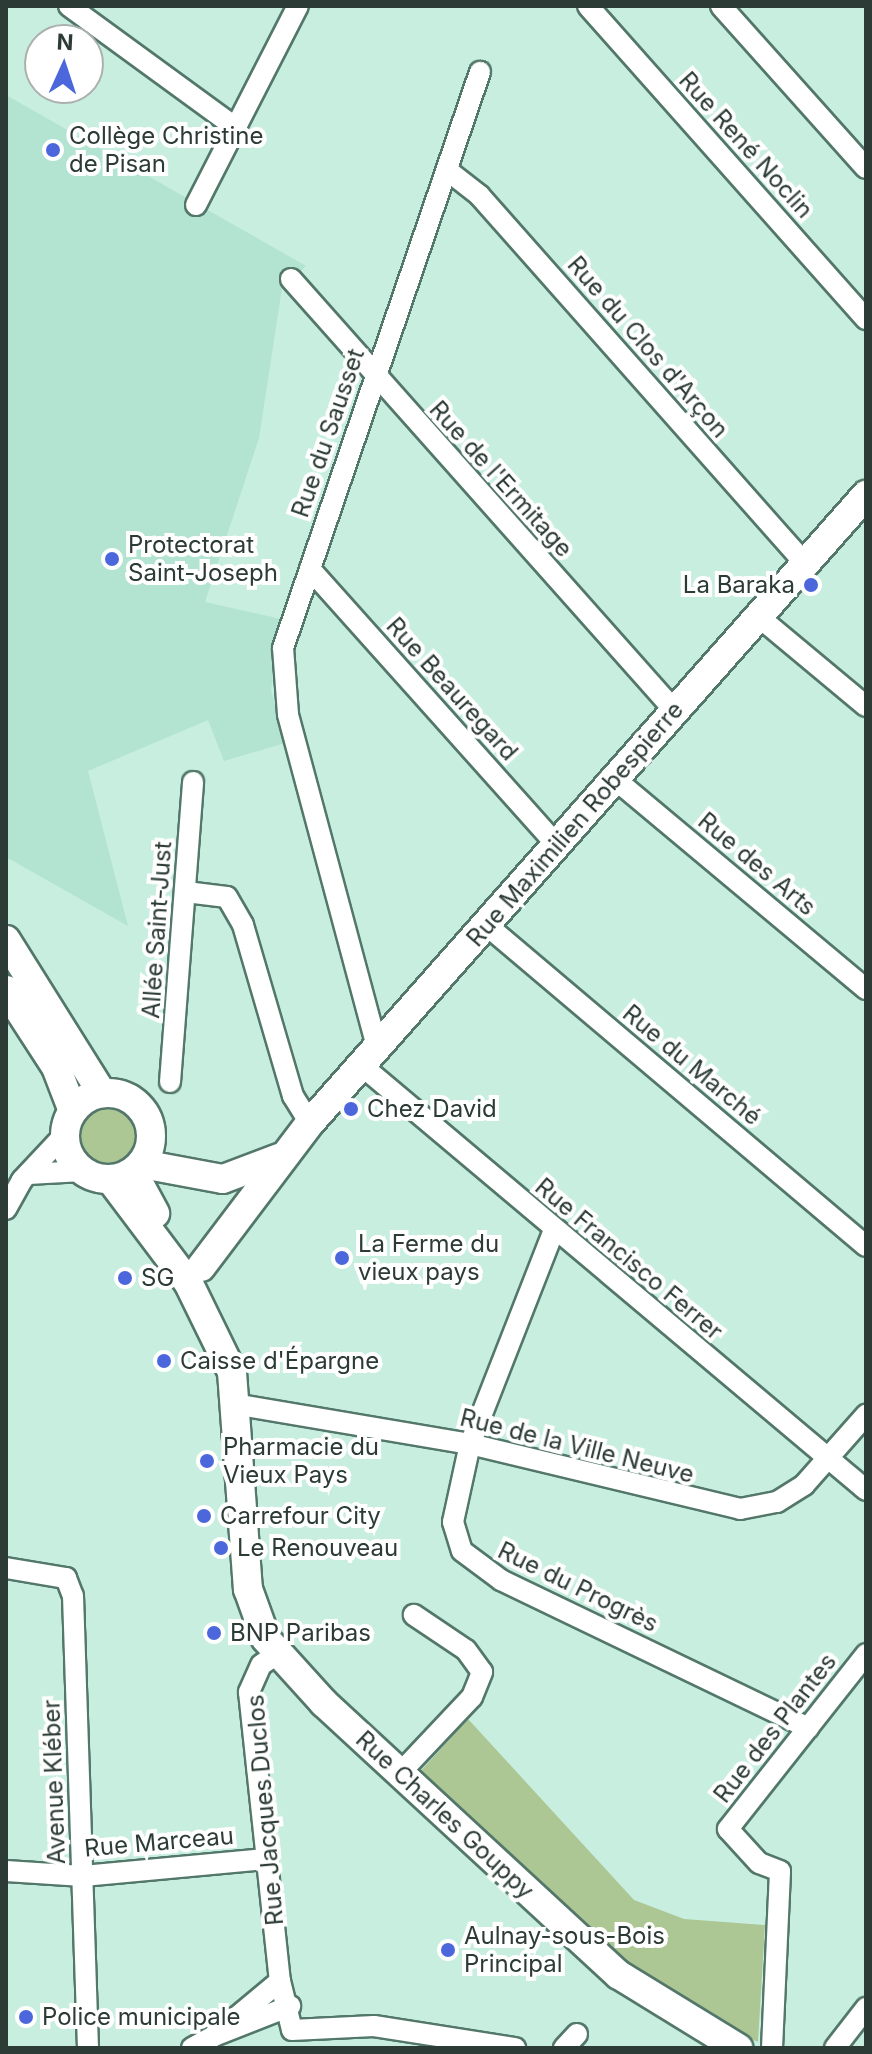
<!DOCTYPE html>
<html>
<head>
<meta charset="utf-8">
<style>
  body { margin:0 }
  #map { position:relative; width:872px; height:2054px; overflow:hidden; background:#c7eedf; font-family:Inter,sans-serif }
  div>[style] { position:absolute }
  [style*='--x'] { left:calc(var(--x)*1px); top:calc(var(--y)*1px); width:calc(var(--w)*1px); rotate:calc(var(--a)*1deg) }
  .built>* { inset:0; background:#b3e3d1 }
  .green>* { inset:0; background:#acc694 }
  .round { border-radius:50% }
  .roads { filter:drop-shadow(2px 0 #53776a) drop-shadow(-2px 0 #53776a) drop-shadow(0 2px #53776a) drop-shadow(0 -2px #53776a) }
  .street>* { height:20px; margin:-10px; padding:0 10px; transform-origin:10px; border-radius:10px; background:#fff }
  .secondary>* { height:28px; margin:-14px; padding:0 14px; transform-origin:14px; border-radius:14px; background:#fff }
  .secondary>.ring { margin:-14px; padding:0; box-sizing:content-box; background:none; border:28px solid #fff; border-radius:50% }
  .dots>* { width:22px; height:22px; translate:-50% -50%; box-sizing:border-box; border:4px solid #fff; border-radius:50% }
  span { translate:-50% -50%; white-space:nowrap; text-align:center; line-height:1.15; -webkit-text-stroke:8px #fff; paint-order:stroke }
  .poi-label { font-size:24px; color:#2c3b36 }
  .left { translate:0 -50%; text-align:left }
  .right { translate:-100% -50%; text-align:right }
  .street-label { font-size:24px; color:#2c3b36 }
  .frame { position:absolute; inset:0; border:8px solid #2c3b36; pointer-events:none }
  .north { position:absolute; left:24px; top:24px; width:80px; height:80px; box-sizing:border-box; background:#fff; border:2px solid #abb1af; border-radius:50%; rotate:3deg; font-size:22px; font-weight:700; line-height:32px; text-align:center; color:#2c3b36 }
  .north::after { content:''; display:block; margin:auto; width:28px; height:36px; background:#4c67db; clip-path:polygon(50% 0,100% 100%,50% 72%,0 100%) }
</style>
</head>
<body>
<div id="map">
  <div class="built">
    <div style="clip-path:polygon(6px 95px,306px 266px,282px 288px,259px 438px,205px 602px,281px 619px,271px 690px,285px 743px,224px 761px,208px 720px,88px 771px,128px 926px,6px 857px)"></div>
  </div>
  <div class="green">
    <div class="round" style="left:78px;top:1106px;width:62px;height:62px"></div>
    <div style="clip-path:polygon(468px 1719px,634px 1900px,684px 1919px,765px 1925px,758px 2042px,643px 1988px,418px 1774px)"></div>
  </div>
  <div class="roads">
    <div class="street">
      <div style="--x:69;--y:6;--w:207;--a:36.1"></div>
      <div style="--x:588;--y:6;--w:419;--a:48.4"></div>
      <div style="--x:721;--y:6;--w:217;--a:48.2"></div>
      <div style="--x:447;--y:170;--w:41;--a:38"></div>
      <div style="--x:479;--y:195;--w:492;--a:48.5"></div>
      <div style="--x:196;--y:205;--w:224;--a:-62.9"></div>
      <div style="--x:291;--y:279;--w:578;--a:48.37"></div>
      <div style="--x:310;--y:569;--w:369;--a:48.2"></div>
      <div style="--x:759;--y:617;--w:139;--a:39.8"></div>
      <div style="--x:616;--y:780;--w:326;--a:39.9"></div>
      <div style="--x:186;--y:892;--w:41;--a:7"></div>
      <div style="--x:227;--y:897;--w:32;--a:60"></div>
      <div style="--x:243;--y:925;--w:178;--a:73.7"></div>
      <div style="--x:293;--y:1096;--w:32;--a:58"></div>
      <div style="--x:484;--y:923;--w:500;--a:40.22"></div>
      <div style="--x:377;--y:1047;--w:345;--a:-105"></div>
      <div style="--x:288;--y:714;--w:66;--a:-94.3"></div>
      <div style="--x:283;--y:648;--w:609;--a:-71.12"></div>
      <div style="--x:361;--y:1065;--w:660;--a:40.08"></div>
      <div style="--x:170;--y:1082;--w:301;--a:-85.6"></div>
      <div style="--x:28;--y:1174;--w:55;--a:-3.1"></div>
      <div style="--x:6;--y:1209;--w:33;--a:-61"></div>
      <div style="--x:22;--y:1180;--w:63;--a:-46.9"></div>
      <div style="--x:554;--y:1230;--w:230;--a:111.4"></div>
      <div style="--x:470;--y:1444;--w:80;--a:102.3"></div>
      <div style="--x:453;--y:1522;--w:30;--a:73"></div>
      <div style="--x:462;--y:1551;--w:49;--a:36.6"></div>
      <div style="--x:501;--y:1580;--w:341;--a:25.7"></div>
      <div style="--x:240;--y:1405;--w:233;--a:9.6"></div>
      <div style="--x:470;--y:1444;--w:278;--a:13.5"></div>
      <div style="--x:740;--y:1509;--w:38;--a:-11"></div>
      <div style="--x:777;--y:1502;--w:32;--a:-32"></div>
      <div style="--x:804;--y:1485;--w:94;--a:-48.5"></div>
      <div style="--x:6;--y:1568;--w:61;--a:9.5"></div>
      <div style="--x:66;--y:1578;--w:19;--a:69"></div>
      <div style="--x:73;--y:1596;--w:452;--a:88.1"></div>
      <div style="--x:281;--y:1651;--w:24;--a:145"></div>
      <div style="--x:261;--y:1665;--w:30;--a:114"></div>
      <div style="--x:249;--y:1692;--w:291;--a:83.9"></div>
      <div style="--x:280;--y:1981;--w:50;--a:76.2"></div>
      <div style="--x:292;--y:2030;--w:82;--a:-2.8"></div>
      <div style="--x:374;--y:2026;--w:143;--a:8.9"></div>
      <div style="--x:401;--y:1772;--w:103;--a:-46.6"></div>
      <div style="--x:472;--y:1697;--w:27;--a:-68"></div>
      <div style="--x:482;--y:1672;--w:27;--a:-126"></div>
      <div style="--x:466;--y:1650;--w:63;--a:-146.1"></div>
      <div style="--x:6;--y:1871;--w:77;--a:3.7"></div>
      <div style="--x:83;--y:1876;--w:186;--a:-5.3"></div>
      <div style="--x:280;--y:1981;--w:86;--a:140.2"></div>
      <div style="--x:214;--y:2036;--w:82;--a:-21.5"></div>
      <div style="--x:192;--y:2048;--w:25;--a:-29"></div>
      <div style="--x:564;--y:2048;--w:19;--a:-47"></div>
      <div style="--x:772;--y:2048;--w:177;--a:-87.4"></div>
      <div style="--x:780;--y:1871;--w:22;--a:-159"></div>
      <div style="--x:759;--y:1863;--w:46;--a:-132.4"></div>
      <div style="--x:728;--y:1829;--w:223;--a:-51.7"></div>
      <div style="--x:835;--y:2048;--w:51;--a:-52.2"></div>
    </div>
    <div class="secondary">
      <div style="--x:6;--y:940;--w:181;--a:57.9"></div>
      <div style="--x:6;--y:990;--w:92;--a:57"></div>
      <div style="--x:56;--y:1067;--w:47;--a:68.9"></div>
      <div class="ring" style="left:65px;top:1093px;width:58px;height:58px"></div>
      <div style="--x:142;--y:1164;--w:82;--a:10.5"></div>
      <div style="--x:223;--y:1179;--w:60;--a:-20.6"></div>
      <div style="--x:133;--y:1172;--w:47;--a:61.8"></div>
      <div style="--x:111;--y:1180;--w:128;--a:53"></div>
      <div style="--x:188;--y:1282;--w:100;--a:63.9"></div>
      <div style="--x:232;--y:1372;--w:218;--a:85.8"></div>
      <div style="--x:248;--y:1589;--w:53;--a:70.2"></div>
      <div style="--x:266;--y:1639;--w:86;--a:47.8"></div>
      <div style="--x:324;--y:1703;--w:401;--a:42.7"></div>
      <div style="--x:619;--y:1975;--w:140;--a:31.5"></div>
      <div style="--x:201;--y:1267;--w:181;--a:-52.9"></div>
      <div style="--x:310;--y:1123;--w:839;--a:-48.48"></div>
    </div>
  </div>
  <div class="dots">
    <div style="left:53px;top:150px;background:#4c67db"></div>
    <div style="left:112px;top:559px;background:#4c67db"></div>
    <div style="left:811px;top:585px;background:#4c67db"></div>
    <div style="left:351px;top:1109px;background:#4c67db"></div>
    <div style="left:342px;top:1258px;background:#4c67db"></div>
    <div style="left:125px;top:1278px;background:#4c67db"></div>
    <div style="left:164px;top:1361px;background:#4c67db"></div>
    <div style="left:207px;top:1461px;background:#4c67db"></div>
    <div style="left:204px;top:1516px;background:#4c67db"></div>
    <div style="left:221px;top:1548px;background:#4c67db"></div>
    <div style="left:214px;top:1633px;background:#4c67db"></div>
    <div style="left:448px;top:1950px;background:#4c67db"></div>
    <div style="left:26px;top:2017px;background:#4c67db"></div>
  </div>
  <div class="poi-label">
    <span class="left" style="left:69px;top:150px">Collège Christine<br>de Pisan</span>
    <span class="left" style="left:128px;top:559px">Protectorat<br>Saint-Joseph</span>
    <span class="right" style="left:795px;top:585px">La Baraka</span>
    <span class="left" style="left:367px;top:1109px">Chez David</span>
    <span class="left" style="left:358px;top:1258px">La Ferme du<br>vieux pays</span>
    <span class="left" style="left:141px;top:1278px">SG</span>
    <span class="left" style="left:180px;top:1361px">Caisse d'Épargne</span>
    <span class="left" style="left:223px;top:1461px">Pharmacie du<br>Vieux Pays</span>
    <span class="left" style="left:220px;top:1516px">Carrefour City</span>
    <span class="left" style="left:237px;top:1548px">Le Renouveau</span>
    <span class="left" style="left:230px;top:1633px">BNP Paribas</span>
    <span class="left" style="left:464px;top:1950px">Aulnay-sous-Bois<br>Principal</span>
    <span class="left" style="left:42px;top:2017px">Police municipale</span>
  </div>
  <div class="street-label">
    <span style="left:746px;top:145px;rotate:48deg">Rue René Noclin</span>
    <span style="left:648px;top:347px;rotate:49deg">Rue du Clos d'Arçon</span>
    <span style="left:328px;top:433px;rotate:-71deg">Rue du Sausset</span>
    <span style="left:501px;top:479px;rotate:48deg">Rue de l'Ermitage</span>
    <span style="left:452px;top:689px;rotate:48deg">Rue Beauregard</span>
    <span style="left:575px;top:824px;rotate:-49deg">Rue Maximilien Robespierre</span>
    <span style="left:757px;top:864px;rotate:40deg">Rue des Arts</span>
    <span style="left:157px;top:930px;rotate:-86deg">Allée Saint-Just</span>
    <span style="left:692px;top:1065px;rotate:40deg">Rue du Marché</span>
    <span style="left:629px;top:1259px;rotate:40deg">Rue Francisco Ferrer</span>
    <span style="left:577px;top:1446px;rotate:14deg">Rue de la Ville Neuve</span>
    <span style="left:578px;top:1587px;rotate:26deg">Rue du Progrès</span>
    <span style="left:775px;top:1728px;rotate:-52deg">Rue des Plantes</span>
    <span style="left:54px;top:1782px;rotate:-92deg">Avenue Kléber</span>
    <span style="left:265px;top:1810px;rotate:-95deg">Rue Jacques Duclos</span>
    <span style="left:445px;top:1815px;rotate:43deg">Rue Charles Gouppy</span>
    <span style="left:159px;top:1842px;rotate:-5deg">Rue Marceau</span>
  </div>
  <div class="frame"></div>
  <div class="north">N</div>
</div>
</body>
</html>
